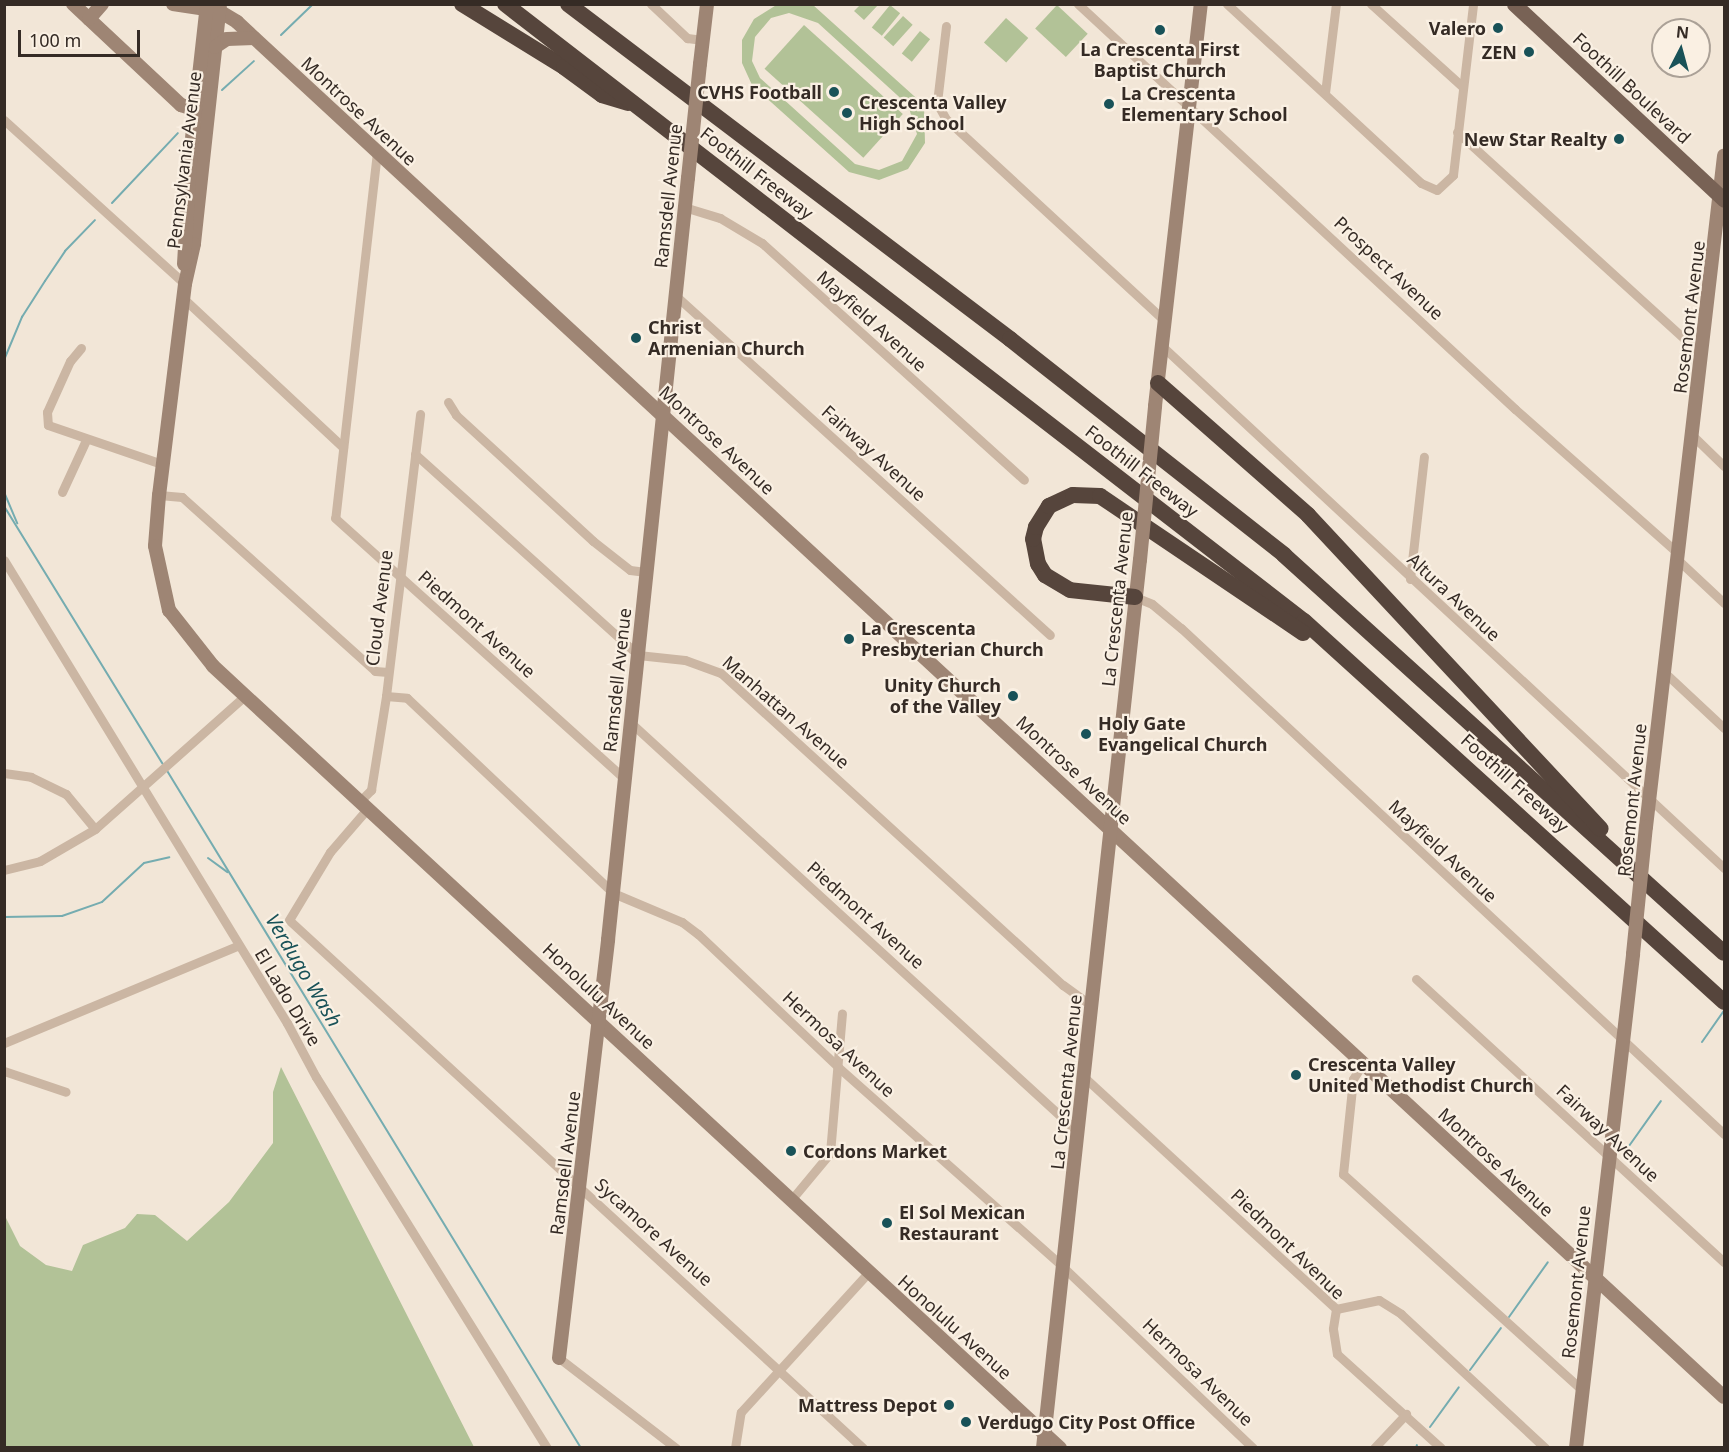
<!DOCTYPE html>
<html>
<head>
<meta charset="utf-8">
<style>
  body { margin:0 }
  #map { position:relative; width:1729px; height:1452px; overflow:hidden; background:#f2e6d7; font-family:"Noto Sans",sans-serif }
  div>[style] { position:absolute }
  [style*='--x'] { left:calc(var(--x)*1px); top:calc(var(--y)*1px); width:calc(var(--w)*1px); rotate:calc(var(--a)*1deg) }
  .green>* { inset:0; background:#b2c297; transform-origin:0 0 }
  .stream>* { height:2px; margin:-1px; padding:0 1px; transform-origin:1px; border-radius:1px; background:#75acb0 }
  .street>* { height:9px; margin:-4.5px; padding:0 4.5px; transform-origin:4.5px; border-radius:4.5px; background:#cbb6a3 }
  .secondary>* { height:14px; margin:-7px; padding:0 7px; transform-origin:7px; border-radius:7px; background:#9e8574 }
  .primary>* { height:15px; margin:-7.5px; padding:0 7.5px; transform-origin:7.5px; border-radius:7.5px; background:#786255 }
  .highway>* { height:16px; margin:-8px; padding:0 8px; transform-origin:8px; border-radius:8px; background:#56453c }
  .secondary-bridge>* { height:14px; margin:-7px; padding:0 7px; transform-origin:7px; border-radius:7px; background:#9e8574 }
  .dots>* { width:16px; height:16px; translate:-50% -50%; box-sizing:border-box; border:3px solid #faf0e3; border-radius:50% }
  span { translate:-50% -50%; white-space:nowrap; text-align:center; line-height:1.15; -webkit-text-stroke:4.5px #faf0e3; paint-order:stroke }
  .poi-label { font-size:18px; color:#352b25; font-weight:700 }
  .right { translate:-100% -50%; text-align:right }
  .left { translate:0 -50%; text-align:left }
  .street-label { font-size:18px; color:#352b25 }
  .water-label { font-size:20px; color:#195258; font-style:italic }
  .frame { position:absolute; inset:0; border:6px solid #352b25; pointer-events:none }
  .north { position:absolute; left:1651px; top:18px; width:60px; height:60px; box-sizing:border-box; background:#faf0e3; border:2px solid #aba197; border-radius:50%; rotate:6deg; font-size:16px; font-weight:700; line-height:24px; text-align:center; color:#352b25 }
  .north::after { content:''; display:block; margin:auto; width:21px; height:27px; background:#195258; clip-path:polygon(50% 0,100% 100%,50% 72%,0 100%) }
  .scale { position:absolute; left:18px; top:30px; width:122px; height:27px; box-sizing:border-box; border:3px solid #352b25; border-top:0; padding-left:8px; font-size:18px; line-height:21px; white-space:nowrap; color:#352b25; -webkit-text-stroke:4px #faf0e3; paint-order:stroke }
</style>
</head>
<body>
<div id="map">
  <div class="green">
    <div style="clip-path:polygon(evenodd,778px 4px,813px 5px,924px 105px,925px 143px,908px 169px,879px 180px,849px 172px,752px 85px,742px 63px,742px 40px,754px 19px,778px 4px,789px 13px,818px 23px,908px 105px,917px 134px,902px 161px,879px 170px,855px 164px,760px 78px,752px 61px,755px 37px,771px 18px,789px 13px)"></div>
    <div style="clip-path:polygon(860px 5px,860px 4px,878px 5px,864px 20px,854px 11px)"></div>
    <div style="left:890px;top:5px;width:13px;height:29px;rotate:39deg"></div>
    <div style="left:1057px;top:5px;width:42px;height:32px;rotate:43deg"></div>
    <div style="left:903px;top:16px;width:13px;height:29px;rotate:42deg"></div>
    <div style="left:1006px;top:18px;width:30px;height:33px;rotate:42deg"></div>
    <div style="left:804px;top:25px;width:133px;height:59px;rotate:42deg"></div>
    <div style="left:920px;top:31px;width:13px;height:29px;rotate:39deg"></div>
    <div style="clip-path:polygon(281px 1067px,474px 1447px,5px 1447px,5px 1216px,20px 1246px,46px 1265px,72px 1271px,83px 1245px,125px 1228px,137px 1214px,155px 1215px,187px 1241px,229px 1202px,273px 1143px,273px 1092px)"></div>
  </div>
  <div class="stream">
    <div style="--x:281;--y:35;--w:45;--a:-44.1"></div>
    <div style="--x:222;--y:90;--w:43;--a:-42.2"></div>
    <div style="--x:112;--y:203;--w:96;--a:-46.7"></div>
    <div style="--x:4;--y:360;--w:47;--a:-67.3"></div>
    <div style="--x:22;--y:317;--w:43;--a:-57.4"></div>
    <div style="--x:45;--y:281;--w:36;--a:-56"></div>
    <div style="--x:65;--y:251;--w:43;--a:-45.9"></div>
    <div style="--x:4;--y:492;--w:34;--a:67"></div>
    <div style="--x:4;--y:506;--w:303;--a:58.4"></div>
    <div style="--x:166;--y:769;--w:796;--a:58.57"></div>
    <div style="--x:208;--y:858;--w:24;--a:36"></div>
    <div style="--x:4;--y:917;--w:58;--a:-1"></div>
    <div style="--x:62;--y:916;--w:42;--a:-19.3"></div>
    <div style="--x:102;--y:902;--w:57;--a:-42.9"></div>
    <div style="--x:144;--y:863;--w:26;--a:-13"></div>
    <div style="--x:1702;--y:1042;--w:39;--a:-55"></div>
    <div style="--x:1629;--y:1146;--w:55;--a:-54.6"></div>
    <div style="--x:1509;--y:1317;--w:67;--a:-54.7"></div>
    <div style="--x:1470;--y:1370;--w:52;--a:-53.6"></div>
    <div style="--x:1430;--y:1427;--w:49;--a:-54.1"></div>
    <div style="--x:1416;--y:1448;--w:3;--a:-72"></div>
  </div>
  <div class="street">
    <div style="--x:651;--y:4;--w:50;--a:43.4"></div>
    <div style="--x:687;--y:38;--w:16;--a:7"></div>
    <div style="--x:1078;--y:4;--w:596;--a:42.82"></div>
    <div style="--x:1515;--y:409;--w:217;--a:41.5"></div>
    <div style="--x:1227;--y:4;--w:264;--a:42.7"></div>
    <div style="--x:1421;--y:183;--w:17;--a:24"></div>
    <div style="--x:1437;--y:190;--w:22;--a:-43"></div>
    <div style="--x:1453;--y:175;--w:172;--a:-83.3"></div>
    <div style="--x:1371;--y:4;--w:124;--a:42.1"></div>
    <div style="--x:946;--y:26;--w:78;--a:96.7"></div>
    <div style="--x:937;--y:103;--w:18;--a:61"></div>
    <div style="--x:946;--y:119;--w:298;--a:42.7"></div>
    <div style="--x:1325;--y:93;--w:90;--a:-83"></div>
    <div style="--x:4;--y:120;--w:244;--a:42.2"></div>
    <div style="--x:1457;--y:132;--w:331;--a:42.3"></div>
    <div style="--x:377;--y:152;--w:368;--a:96.5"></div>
    <div style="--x:335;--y:518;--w:389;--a:42"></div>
    <div style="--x:684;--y:207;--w:38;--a:17"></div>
    <div style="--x:720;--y:218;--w:49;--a:30.8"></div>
    <div style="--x:762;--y:243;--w:353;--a:42.1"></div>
    <div style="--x:675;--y:295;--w:506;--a:42.2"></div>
    <div style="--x:183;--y:298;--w:219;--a:43"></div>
    <div style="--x:1163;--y:347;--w:766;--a:42.88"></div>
    <div style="--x:81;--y:348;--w:17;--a:130"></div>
    <div style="--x:70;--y:361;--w:56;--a:114.3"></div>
    <div style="--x:47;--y:412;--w:13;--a:86"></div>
    <div style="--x:48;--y:425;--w:120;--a:18.9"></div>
    <div style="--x:448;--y:402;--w:15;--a:58"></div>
    <div style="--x:456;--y:415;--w:186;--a:42.6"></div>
    <div style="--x:593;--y:541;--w:47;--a:38.1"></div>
    <div style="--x:630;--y:570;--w:16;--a:7"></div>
    <div style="--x:1693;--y:436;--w:43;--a:44.1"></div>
    <div style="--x:415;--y:454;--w:300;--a:42"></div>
    <div style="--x:638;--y:655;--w:47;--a:6.1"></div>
    <div style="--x:685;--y:660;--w:38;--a:20"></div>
    <div style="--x:721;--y:673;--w:463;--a:42.4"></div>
    <div style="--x:1063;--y:985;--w:36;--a:36"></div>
    <div style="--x:62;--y:492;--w:57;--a:-65.2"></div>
    <div style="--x:159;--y:495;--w:23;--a:5"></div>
    <div style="--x:182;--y:497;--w:260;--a:42"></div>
    <div style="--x:375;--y:671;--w:13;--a:4"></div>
    <div style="--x:4;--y:560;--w:543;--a:58.57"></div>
    <div style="--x:287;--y:1023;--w:61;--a:61.8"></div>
    <div style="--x:316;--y:1077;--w:437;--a:58.1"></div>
    <div style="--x:1678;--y:560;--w:63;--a:43.1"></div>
    <div style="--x:1410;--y:579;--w:123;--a:-83.5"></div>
    <div style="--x:1135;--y:597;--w:18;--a:22"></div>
    <div style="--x:1152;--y:604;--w:38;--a:40"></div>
    <div style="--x:1181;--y:628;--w:742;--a:42.98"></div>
    <div style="--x:1664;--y:672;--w:82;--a:43"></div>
    <div style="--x:386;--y:696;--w:21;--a:5"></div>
    <div style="--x:407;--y:698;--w:284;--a:43.4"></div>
    <div style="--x:613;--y:893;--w:75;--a:22.8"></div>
    <div style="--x:682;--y:922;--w:20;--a:37"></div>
    <div style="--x:698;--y:934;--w:193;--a:43.5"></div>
    <div style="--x:838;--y:1067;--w:302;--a:41.6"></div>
    <div style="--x:1064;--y:1268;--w:261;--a:43.6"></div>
    <div style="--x:631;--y:723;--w:606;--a:42.46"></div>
    <div style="--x:4;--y:773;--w:27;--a:8"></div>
    <div style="--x:31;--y:777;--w:39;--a:26"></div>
    <div style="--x:66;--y:794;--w:45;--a:50.4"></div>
    <div style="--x:360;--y:801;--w:16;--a:-45"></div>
    <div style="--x:371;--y:790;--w:95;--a:-80.9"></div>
    <div style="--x:386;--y:696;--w:284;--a:-83.1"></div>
    <div style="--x:368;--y:808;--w:58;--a:130.8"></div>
    <div style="--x:330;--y:852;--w:79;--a:121.1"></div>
    <div style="--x:289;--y:920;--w:780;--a:42.61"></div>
    <div style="--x:4;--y:870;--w:37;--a:-14"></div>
    <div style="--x:40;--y:861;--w:64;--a:-30.2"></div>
    <div style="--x:95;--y:829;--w:200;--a:-41.6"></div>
    <div style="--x:1416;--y:979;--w:418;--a:42.6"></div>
    <div style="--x:4;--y:1043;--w:252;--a:-22.6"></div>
    <div style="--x:1363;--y:1063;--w:19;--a:122"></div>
    <div style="--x:1353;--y:1079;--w:96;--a:96"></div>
    <div style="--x:1343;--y:1174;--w:322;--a:42.1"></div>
    <div style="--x:4;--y:1071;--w:65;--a:18.7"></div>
    <div style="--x:1084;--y:1077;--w:343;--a:42.6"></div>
    <div style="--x:1336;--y:1309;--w:20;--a:99"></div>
    <div style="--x:1333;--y:1329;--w:25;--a:81"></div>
    <div style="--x:1337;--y:1354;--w:140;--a:42.1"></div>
    <div style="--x:791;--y:1200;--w:61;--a:-50.3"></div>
    <div style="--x:830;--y:1153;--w:140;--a:-85.1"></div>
    <div style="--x:1336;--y:1309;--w:44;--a:-11.8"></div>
    <div style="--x:1379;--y:1300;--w:26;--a:32"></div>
    <div style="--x:1401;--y:1314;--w:197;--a:42.9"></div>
    <div style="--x:559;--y:1358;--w:148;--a:37.6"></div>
    <div style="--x:735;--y:1448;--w:36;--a:-81"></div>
    <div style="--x:741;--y:1412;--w:190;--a:-47.6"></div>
    <div style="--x:1374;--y:1448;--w:47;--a:-46.7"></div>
  </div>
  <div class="secondary">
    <div style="--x:73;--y:4;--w:148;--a:43.1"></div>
    <div style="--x:181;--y:105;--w:23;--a:18"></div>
    <div style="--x:173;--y:4;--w:47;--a:8.7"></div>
    <div style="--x:219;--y:11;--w:21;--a:31"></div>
    <div style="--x:237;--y:22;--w:2025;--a:42.76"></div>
    <div style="--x:220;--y:4;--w:241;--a:96.2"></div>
    <div style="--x:194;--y:244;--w:41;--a:102.7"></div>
    <div style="--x:185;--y:284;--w:213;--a:97"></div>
    <div style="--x:159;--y:495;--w:51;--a:94.5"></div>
    <div style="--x:155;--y:546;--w:66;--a:77.7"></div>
    <div style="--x:169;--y:610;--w:71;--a:51.8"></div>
    <div style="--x:213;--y:666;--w:1153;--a:42.72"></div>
    <div style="--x:89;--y:19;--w:20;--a:-49"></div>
    <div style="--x:215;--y:47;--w:14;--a:-34"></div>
    <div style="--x:227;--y:39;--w:27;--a:-2"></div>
    <div style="--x:700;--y:64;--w:60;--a:-83.3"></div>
    <div style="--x:184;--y:264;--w:117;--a:-86.6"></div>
    <div style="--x:191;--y:147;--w:144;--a:-83.6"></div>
    <div style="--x:1155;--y:406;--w:405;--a:-83.5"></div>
    <div style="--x:1646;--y:827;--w:676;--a:-83.37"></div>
    <div style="--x:559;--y:1358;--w:421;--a:-83.3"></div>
    <div style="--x:608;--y:940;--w:766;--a:-84.01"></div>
    <div style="--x:1043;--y:1448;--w:893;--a:-83.77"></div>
    <div style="--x:1576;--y:1448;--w:497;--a:-83.4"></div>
  </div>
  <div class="primary">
    <div style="--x:1514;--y:4;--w:287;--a:43"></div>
  </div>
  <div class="highway">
    <div style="--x:462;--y:4;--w:120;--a:31.7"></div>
    <div style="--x:564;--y:67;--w:47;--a:36.4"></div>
    <div style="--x:602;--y:95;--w:27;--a:17"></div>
    <div style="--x:505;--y:4;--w:1009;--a:37.68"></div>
    <div style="--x:1304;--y:621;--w:567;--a:42.21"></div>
    <div style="--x:568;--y:4;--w:555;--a:37.16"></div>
    <div style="--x:1010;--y:339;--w:349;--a:38.2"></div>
    <div style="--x:1284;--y:555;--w:593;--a:42.13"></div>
    <div style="--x:1158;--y:383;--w:200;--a:41.3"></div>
    <div style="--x:1308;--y:515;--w:429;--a:47"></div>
    <div style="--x:1135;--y:597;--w:65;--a:-173.9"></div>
    <div style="--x:1070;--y:590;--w:29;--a:-149"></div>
    <div style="--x:1045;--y:575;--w:13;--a:-122"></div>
    <div style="--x:1038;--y:564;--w:25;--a:-101"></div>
    <div style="--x:1033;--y:539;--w:12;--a:-76"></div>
    <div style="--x:1036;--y:527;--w:25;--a:-58"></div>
    <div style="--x:1049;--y:506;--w:26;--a:-25"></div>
    <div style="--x:1073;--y:495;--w:27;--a:2"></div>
    <div style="--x:1100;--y:496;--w:245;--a:34"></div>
  </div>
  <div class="secondary-bridge">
    <div style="--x:688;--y:178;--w:115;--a:-84"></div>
    <div style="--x:1140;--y:560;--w:155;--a:-84.4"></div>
    <div style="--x:1633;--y:954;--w:128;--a:-84.2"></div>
  </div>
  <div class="dots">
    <div style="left:1498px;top:28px;background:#195258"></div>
    <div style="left:1160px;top:30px;background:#195258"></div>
    <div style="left:1529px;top:52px;background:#195258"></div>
    <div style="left:834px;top:92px;background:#195258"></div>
    <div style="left:1109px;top:104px;background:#195258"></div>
    <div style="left:847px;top:113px;background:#195258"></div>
    <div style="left:1619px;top:139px;background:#195258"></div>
    <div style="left:636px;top:338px;background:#195258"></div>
    <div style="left:849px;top:639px;background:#195258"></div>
    <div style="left:1013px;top:696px;background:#195258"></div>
    <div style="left:1086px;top:734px;background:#195258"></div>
    <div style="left:1296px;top:1075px;background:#195258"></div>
    <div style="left:791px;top:1151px;background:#195258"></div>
    <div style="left:887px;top:1223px;background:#195258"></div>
    <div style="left:949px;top:1405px;background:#195258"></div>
    <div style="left:966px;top:1422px;background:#195258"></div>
  </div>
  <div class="poi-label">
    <span class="right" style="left:1486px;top:28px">Valero</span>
    <span style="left:1160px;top:60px">La Crescenta First<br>Baptist Church</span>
    <span class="right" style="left:1517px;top:52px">ZEN</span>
    <span class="right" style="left:822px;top:92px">CVHS Football</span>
    <span class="left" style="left:1121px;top:104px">La Crescenta<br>Elementary School</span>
    <span class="left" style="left:859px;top:113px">Crescenta Valley<br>High School</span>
    <span class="right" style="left:1607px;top:139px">New Star Realty</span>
    <span class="left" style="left:648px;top:338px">Christ<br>Armenian Church</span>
    <span class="left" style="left:861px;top:639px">La Crescenta<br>Presbyterian Church</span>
    <span class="right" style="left:1001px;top:696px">Unity Church<br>of the Valley</span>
    <span class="left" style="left:1098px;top:734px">Holy Gate<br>Evangelical Church</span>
    <span class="left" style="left:1308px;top:1075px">Crescenta Valley<br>United Methodist Church</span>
    <span class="left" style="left:803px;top:1151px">Cordons Market</span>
    <span class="left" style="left:899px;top:1223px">El Sol Mexican<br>Restaurant</span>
    <span class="right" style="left:937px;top:1405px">Mattress Depot</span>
    <span class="left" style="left:978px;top:1422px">Verdugo City Post Office</span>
  </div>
  <div class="street-label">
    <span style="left:1632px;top:88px;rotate:43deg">Foothill Boulevard</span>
    <span style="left:359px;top:111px;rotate:43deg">Montrose Avenue</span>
    <span style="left:184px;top:160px;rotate:-83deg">Pennsylvania Avenue</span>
    <span style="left:757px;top:173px;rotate:38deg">Foothill Freeway</span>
    <span style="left:668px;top:196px;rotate:-84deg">Ramsdell Avenue</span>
    <span style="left:1389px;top:268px;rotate:43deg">Prospect Avenue</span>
    <span style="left:1689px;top:317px;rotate:-83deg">Rosemont Avenue</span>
    <span style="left:872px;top:321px;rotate:42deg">Mayfield Avenue</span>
    <span style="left:717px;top:440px;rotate:43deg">Montrose Avenue</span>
    <span style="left:874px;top:453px;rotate:42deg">Fairway Avenue</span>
    <span style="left:1142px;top:471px;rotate:38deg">Foothill Freeway</span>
    <span style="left:1454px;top:597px;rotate:43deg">Altura Avenue</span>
    <span style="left:1117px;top:599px;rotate:-84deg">La Crescenta Avenue</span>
    <span style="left:379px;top:608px;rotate:-83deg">Cloud Avenue</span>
    <span style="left:477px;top:624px;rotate:42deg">Piedmont Avenue</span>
    <span style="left:617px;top:680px;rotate:-84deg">Ramsdell Avenue</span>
    <span style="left:786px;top:712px;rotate:41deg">Manhattan Avenue</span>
    <span style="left:1074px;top:770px;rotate:43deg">Montrose Avenue</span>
    <span style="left:1515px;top:783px;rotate:42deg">Foothill Freeway</span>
    <span style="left:1632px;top:800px;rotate:-84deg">Rosemont Avenue</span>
    <span style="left:1443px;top:851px;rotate:43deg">Mayfield Avenue</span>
    <span style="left:866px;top:915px;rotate:42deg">Piedmont Avenue</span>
    <span style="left:599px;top:996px;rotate:43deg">Honolulu Avenue</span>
    <span style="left:288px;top:997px;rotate:59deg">El Lado Drive</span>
    <span style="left:839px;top:1044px;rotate:43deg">Hermosa Avenue</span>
    <span style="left:1066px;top:1082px;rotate:-84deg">La Crescenta Avenue</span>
    <span style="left:1608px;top:1133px;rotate:43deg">Fairway Avenue</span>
    <span style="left:1496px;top:1162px;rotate:43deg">Montrose Avenue</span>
    <span style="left:565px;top:1163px;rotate:-83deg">Ramsdell Avenue</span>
    <span style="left:654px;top:1232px;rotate:42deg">Sycamore Avenue</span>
    <span style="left:1288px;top:1244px;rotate:44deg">Piedmont Avenue</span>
    <span style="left:1576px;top:1282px;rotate:-84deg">Rosemont Avenue</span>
    <span style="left:955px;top:1327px;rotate:42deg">Honolulu Avenue</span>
    <span style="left:1198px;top:1372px;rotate:44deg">Hermosa Avenue</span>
  </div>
  <div class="water-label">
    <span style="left:304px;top:970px;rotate:59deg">Verdugo Wash</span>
  </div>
  <div class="frame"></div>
  <div class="north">N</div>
  <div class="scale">100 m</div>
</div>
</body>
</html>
